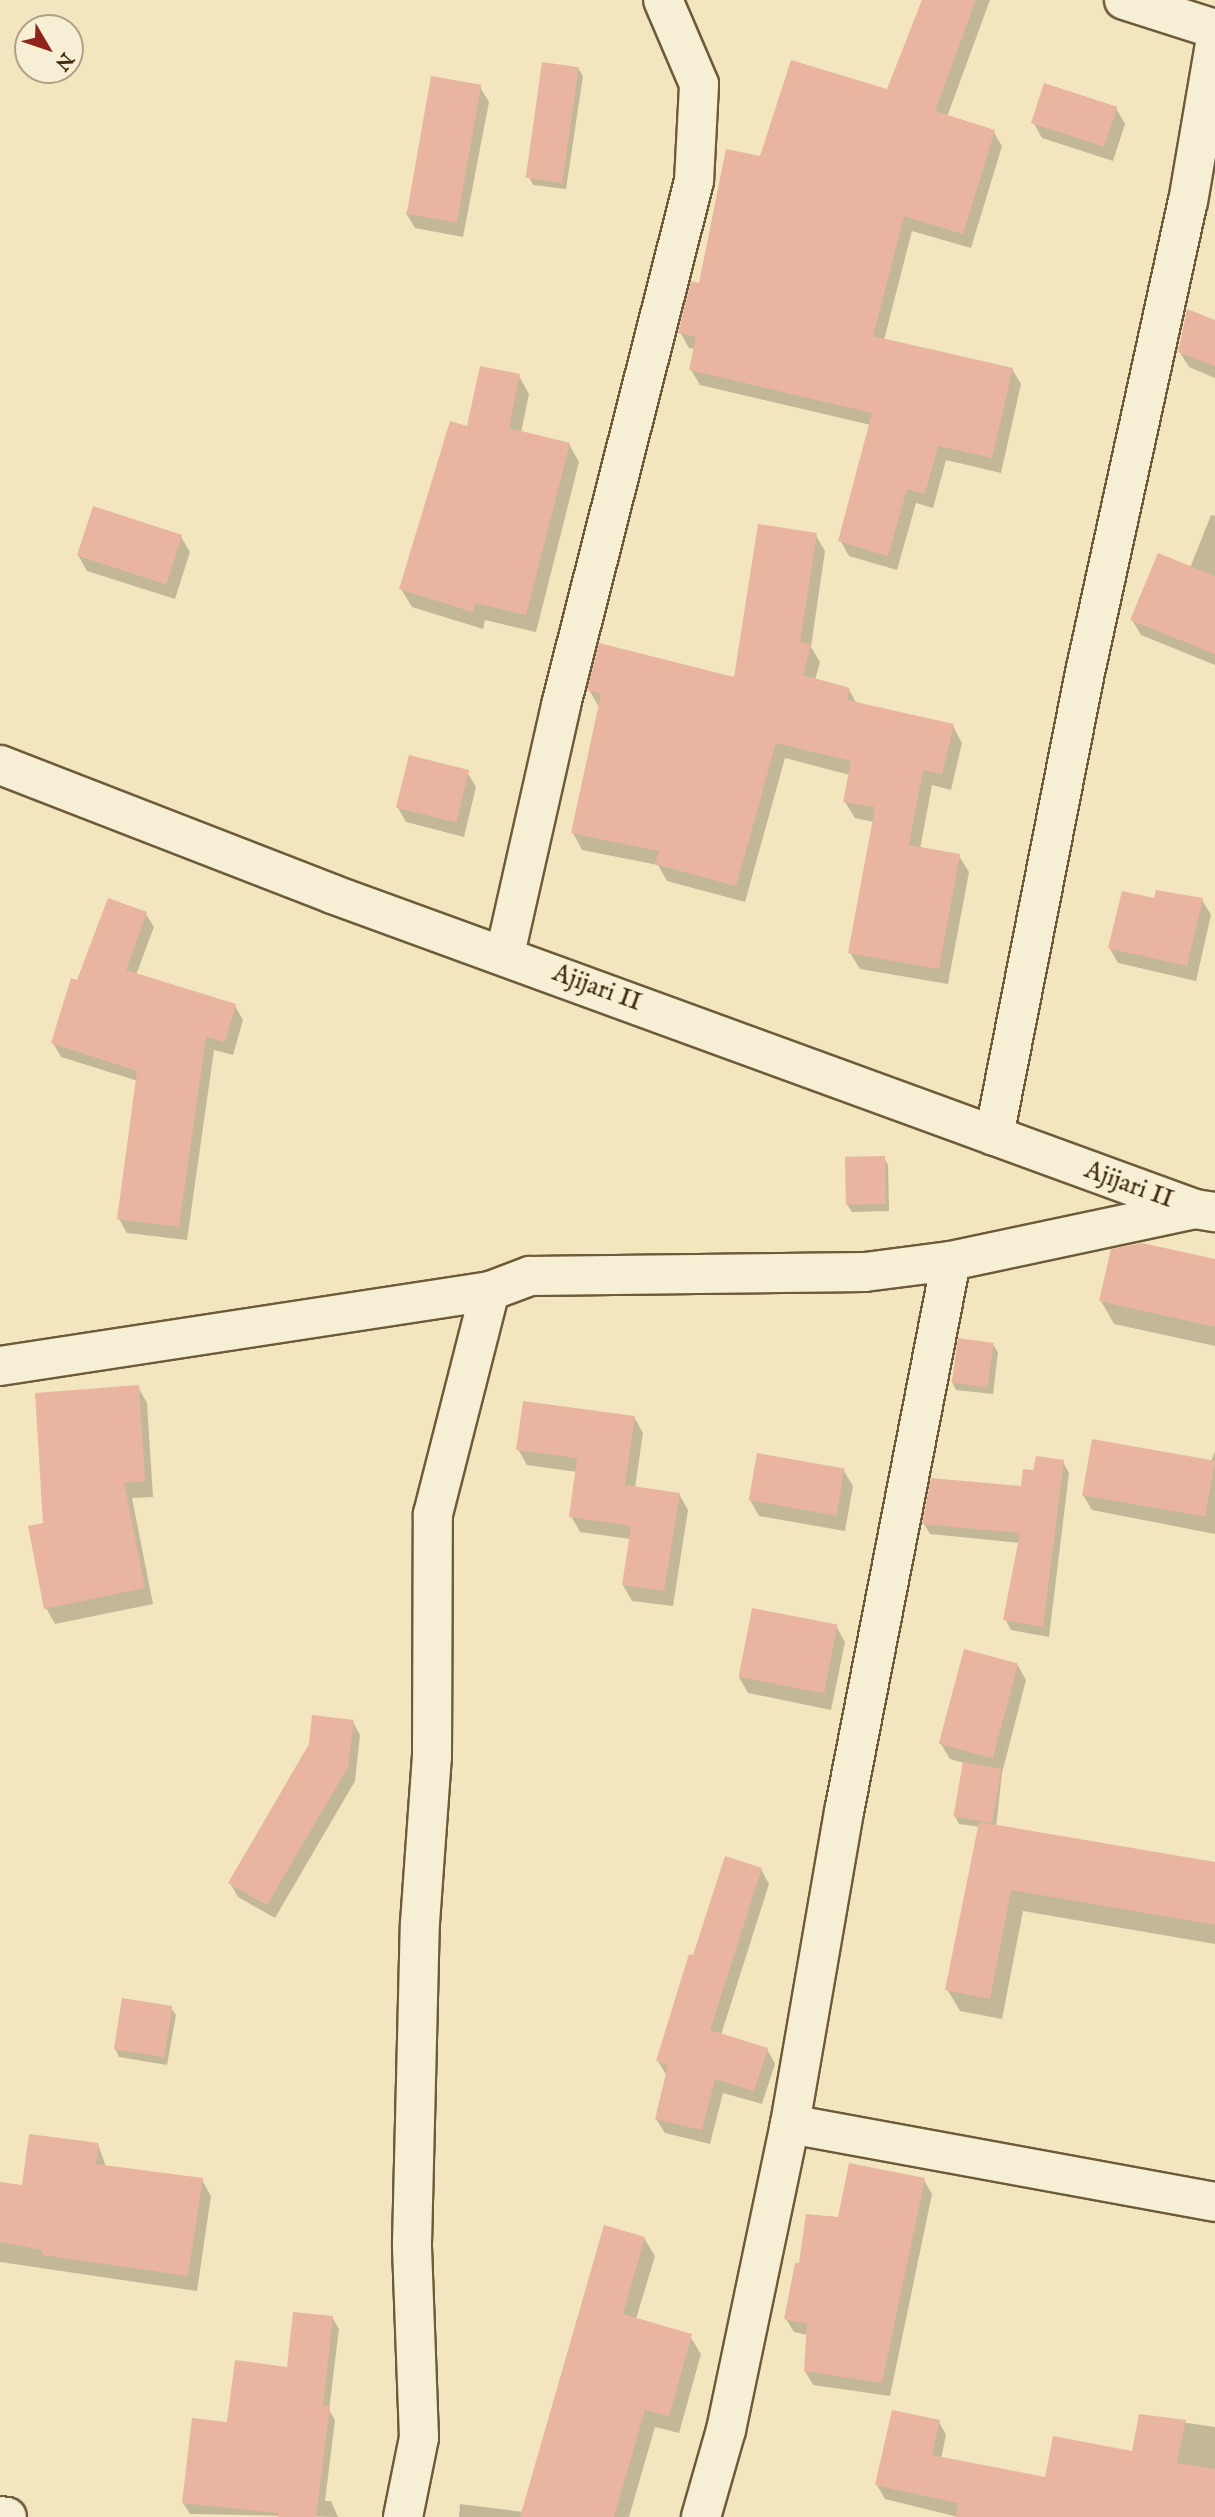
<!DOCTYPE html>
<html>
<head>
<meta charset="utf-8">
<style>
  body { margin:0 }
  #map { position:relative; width:1215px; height:2517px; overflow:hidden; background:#f3e6be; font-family:"IM FELL English",serif }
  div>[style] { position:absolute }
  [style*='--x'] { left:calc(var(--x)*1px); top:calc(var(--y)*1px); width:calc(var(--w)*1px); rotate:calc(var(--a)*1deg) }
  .shadow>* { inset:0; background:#0003 }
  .building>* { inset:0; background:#e9b5a0; transform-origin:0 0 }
  .roads { filter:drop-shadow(2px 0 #6e5b39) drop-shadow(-2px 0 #6e5b39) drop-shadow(0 2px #6e5b39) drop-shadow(0 -2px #6e5b39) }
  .minor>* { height:38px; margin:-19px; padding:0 19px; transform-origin:19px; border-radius:19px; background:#f7efd5 }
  span { translate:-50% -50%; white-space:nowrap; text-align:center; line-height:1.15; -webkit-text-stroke:5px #f7efd5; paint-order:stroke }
  .street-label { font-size:26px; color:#422d0d }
  .north { position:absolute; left:14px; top:14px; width:70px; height:70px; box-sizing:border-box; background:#f7efd5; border:2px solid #afa185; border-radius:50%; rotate:129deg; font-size:19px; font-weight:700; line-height:28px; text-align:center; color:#422d0d }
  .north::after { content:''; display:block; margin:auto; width:24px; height:32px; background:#8f2418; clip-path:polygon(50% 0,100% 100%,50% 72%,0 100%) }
</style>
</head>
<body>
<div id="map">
  <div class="shadow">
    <div style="clip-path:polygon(923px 0,990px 0,947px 117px,993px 131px,1002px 146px,971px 248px,912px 231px,884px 340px,1012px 369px,1021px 384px,1001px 473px,946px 460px,933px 508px,916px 503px,897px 570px,849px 556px,840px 540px,871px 425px,700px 385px,691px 370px,695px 349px,689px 348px,680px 332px,762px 158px,888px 91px)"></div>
    <div style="clip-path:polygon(578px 68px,583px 76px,566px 189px,533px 185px,529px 177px)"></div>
    <div style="clip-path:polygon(480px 87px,489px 102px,463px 237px,415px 228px,406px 213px)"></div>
    <div style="clip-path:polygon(1116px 108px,1125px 124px,1113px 161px,1042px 138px,1033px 122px)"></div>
    <div style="clip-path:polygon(1215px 322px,1215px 378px,1189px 367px,1179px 351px)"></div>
    <div style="clip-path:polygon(519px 376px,529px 394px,521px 433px,569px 444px,579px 462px,536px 632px,485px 620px,483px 629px,412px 607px,401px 589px,468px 429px)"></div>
    <div style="clip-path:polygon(1211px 515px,1215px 516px,1215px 665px,1141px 635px,1132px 620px,1190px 568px)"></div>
    <div style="clip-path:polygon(815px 534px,825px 551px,811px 647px,820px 662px,815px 680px,849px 690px,857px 704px,953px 726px,962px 743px,951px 790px,932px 785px,920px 849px,959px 856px,969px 872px,948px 984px,860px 969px,850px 953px,874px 822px,855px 818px,845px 802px,850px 775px,785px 758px,745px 902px,667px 881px,658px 865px,582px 850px,573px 833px,599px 707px,589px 690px,735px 679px)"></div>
    <div style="clip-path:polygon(181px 537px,190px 552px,175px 599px,87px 571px,78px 555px)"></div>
    <div style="clip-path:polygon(467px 772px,476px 787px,464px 837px,406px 822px,397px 806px)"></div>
    <div style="clip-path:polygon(1155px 900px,1202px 900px,1211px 915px,1196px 981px,1118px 963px,1109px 947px)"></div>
    <div style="clip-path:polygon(146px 914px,154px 927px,136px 975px,235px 1006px,243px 1020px,233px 1055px,214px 1050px,187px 1240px,127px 1233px,119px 1219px,138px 1081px,61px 1057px,53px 1043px,78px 982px)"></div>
    <div style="clip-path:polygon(884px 1158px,888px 1165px,889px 1211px,852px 1212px,847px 1204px)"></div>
    <div style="clip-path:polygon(1215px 1260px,1215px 1346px,1114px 1324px,1101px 1301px)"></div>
    <div style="clip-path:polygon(993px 1345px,998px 1352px,993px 1394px,956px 1390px,952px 1382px)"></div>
    <div style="clip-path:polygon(138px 1387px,147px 1403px,153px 1497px,132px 1498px,153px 1604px,55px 1624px,46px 1608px,45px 1525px)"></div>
    <div style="clip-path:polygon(634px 1417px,643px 1433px,635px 1488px,679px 1494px,688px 1510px,673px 1606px,632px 1601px,623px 1585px,630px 1539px,580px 1532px,571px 1516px,577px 1472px,527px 1465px,518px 1449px)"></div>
    <div style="clip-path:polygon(1215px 1451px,1215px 1534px,1092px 1510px,1083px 1495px,1211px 1462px)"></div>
    <div style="clip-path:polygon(1063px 1462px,1069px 1473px,1049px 1637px,1011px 1630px,1005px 1619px,1020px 1543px,930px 1534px,924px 1524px,1023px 1488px,1034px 1472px)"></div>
    <div style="clip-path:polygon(844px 1471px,853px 1486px,845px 1531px,759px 1516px,750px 1500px)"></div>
    <div style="clip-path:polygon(836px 1626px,845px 1642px,831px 1710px,748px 1693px,739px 1677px)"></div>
    <div style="clip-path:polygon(1017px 1664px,1026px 1680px,1002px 1773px,996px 1827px,1215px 1864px,1215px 1944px,1023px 1911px,1002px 2019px,960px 2011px,947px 1989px,980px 1827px,959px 1824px,955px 1816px,964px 1763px,950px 1759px,941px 1744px)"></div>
    <div style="clip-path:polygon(353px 1722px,360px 1735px,355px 1781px,275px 1918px,238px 1897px,230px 1883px)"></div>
    <div style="clip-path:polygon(761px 1869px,769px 1884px,721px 2035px,767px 2049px,775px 2064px,762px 2104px,723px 2093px,710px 2144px,665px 2133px,656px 2119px,667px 2076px,658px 2061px,694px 1957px)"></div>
    <div style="clip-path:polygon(171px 2008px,176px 2015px,167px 2065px,119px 2057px,115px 2049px)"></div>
    <div style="clip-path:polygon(98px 2144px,106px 2167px,202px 2180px,211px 2196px,197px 2291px,0 2262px,0 2183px,24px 2187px)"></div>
    <div style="clip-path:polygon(924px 2180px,932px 2194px,890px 2396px,813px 2385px,805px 2371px,808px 2335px,794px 2332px,786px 2319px,801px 2265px,839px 2219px)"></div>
    <div style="clip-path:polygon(644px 2238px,655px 2256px,636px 2319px,690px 2336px,701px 2354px,679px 2433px,655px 2427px,629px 2517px,459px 2517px,460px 2504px,523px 2512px)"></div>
    <div style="clip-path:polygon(332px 2317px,339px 2329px,329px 2410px,335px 2420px,325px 2501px,331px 2501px,338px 2517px,190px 2514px,183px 2503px,229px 2424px,288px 2369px)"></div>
    <div style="clip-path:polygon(1140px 2416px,1215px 2427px,1215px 2517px,958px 2517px,885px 2499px,877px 2485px,939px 2422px,946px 2435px,941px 2459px,1047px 2479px,1133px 2453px)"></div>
  </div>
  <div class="building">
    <div style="clip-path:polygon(922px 0,976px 0,935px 111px,995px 130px,963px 234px,904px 216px,873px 336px,1013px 368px,992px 458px,938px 446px,925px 494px,907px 489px,888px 556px,838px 541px,872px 413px,689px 370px,696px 337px,678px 333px,691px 281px,699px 283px,726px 149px,760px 156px,791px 60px,887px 89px)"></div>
    <div style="left:542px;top:62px;width:37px;height:117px;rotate:8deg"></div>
    <div style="left:431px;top:76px;width:51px;height:140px;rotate:10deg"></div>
    <div style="left:1044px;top:83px;width:77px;height:42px;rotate:18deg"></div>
    <div style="clip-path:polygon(1187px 309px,1215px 320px,1215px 366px,1178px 352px)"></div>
    <div style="clip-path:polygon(480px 366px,520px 374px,509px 428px,570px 443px,526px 615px,475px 603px,473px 612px,399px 589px,450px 421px,467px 426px)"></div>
    <div style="left:93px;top:506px;width:94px;height:52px;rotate:18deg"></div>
    <div style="clip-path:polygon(758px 524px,817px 533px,800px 642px,811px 644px,803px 675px,850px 688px,847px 700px,954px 724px,942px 774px,923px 770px,909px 845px,960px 854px,939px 969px,848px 953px,875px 807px,843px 802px,851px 761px,776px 743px,736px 886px,655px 864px,659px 851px,571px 833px,601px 694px,587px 690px,599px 643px,734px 677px)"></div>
    <div style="clip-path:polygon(1158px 553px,1215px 576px,1215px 654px,1130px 620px)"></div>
    <div style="left:409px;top:755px;width:62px;height:54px;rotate:14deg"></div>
    <div style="clip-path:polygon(1156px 890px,1203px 898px,1187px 966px,1108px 948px,1122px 891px,1154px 898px)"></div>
    <div style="clip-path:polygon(108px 898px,147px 912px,126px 970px,236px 1004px,225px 1042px,206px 1037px,179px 1227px,117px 1219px,137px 1071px,51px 1043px,71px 978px,77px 980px)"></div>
    <div style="left:885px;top:1156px;width:48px;height:40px;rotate:89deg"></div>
    <div style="clip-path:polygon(1142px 1243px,1215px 1259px,1215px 1327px,1099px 1301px,1111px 1249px)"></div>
    <div style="left:958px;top:1338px;width:36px;height:45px;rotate:8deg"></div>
    <div style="clip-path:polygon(139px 1385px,145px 1481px,124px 1483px,145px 1588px,44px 1609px,28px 1526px,43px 1523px,35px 1393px)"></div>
    <div style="clip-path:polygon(523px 1401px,635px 1416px,625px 1485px,680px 1493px,664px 1591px,622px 1585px,631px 1526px,569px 1517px,577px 1458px,516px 1450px)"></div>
    <div style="left:1092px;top:1439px;width:125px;height:57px;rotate:10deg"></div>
    <div style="left:757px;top:1453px;width:89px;height:48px;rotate:10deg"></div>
    <div style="clip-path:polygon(1036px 1456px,1064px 1460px,1043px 1627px,1003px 1620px,1020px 1533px,922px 1524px,931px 1478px,1021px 1486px,1023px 1469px,1033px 1470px)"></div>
    <div style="left:752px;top:1608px;width:87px;height:70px;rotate:11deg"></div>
    <div style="left:964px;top:1649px;width:56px;height:98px;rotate:15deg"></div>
    <div style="clip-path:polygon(312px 1715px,354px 1720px,348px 1767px,267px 1905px,228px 1883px,309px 1744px)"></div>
    <div style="left:963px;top:1762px;width:39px;height:55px;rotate:10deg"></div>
    <div style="clip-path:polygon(979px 1822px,1215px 1862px,1215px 1925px,1011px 1890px,990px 1999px,945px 1990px)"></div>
    <div style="clip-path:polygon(725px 1856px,762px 1868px,710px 2030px,768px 2048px,754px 2091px,715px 2079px,702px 2130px,655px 2119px,668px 2065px,656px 2061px,689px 1954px,693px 1955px)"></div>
    <div style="left:122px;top:1998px;width:51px;height:52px;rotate:9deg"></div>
    <div style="clip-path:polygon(29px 2134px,99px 2143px,96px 2164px,203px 2178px,188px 2276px,42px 2255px,42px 2250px,0 2242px,0 2182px,22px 2185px)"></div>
    <div style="clip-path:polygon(849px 2163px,925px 2178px,882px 2383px,804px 2371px,807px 2324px,784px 2319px,795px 2263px,799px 2263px,806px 2214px,838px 2217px)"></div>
    <div style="clip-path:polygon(604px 2225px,645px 2237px,623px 2314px,692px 2334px,669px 2416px,645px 2410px,614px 2517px,520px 2517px)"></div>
    <div style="clip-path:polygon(293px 2312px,333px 2316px,323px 2406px,330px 2407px,316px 2517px,278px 2517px,278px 2513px,182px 2503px,192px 2418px,227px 2422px,235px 2360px,287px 2367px)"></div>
    <div style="clip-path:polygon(892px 2410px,940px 2420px,932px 2455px,1045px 2477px,1053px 2436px,1132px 2451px,1139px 2414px,1186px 2420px,1177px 2463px,1215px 2469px,1215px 2517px,956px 2517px,958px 2503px,875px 2485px)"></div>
  </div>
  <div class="roads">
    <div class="minor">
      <div style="--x:1124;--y:0;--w:96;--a:17.7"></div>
      <div style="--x:0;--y:765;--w:356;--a:21.2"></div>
      <div style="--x:332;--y:894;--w:919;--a:20.05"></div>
      <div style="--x:1195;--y:1209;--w:20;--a:9"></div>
      <div style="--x:505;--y:954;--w:255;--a:-77.3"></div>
      <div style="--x:561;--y:705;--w:541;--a:-75.76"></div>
      <div style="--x:694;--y:181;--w:97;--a:-87"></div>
      <div style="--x:699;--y:84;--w:91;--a:-113.2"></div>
      <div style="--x:994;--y:1136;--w:477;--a:-78.9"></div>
      <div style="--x:1086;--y:668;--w:477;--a:-77.7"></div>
      <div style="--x:1188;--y:202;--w:160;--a:-80.3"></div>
      <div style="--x:0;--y:1366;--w:496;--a:-8.7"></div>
      <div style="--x:490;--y:1291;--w:43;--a:-20.6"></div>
      <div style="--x:530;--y:1276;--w:335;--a:-0.7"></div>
      <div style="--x:865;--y:1272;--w:87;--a:-7.3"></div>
      <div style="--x:951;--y:1261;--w:249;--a:-12"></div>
      <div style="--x:790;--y:2124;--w:432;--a:10.4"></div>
      <div style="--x:0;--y:2516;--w:7;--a:8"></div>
      <div style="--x:403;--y:2517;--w:81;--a:-78.6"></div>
      <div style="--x:419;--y:2438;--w:194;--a:-92.1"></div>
      <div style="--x:412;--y:2244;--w:321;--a:-88.6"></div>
      <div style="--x:420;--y:1923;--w:166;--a:-85.9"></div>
      <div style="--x:432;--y:1757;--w:243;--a:-89.8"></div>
      <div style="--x:433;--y:1514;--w:230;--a:-75.7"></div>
      <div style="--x:701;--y:2517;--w:91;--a:-74"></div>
      <div style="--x:726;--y:2430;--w:313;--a:-78.2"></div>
      <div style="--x:790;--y:2124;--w:317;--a:-80.2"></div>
      <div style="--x:844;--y:1812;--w:561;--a:-79.01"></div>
    </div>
  </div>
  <div class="street-label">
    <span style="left:597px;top:988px;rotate:20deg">Ajijari II</span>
    <span style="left:1129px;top:1185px;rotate:20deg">Ajijari II</span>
  </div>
  <div class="north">N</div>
</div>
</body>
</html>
